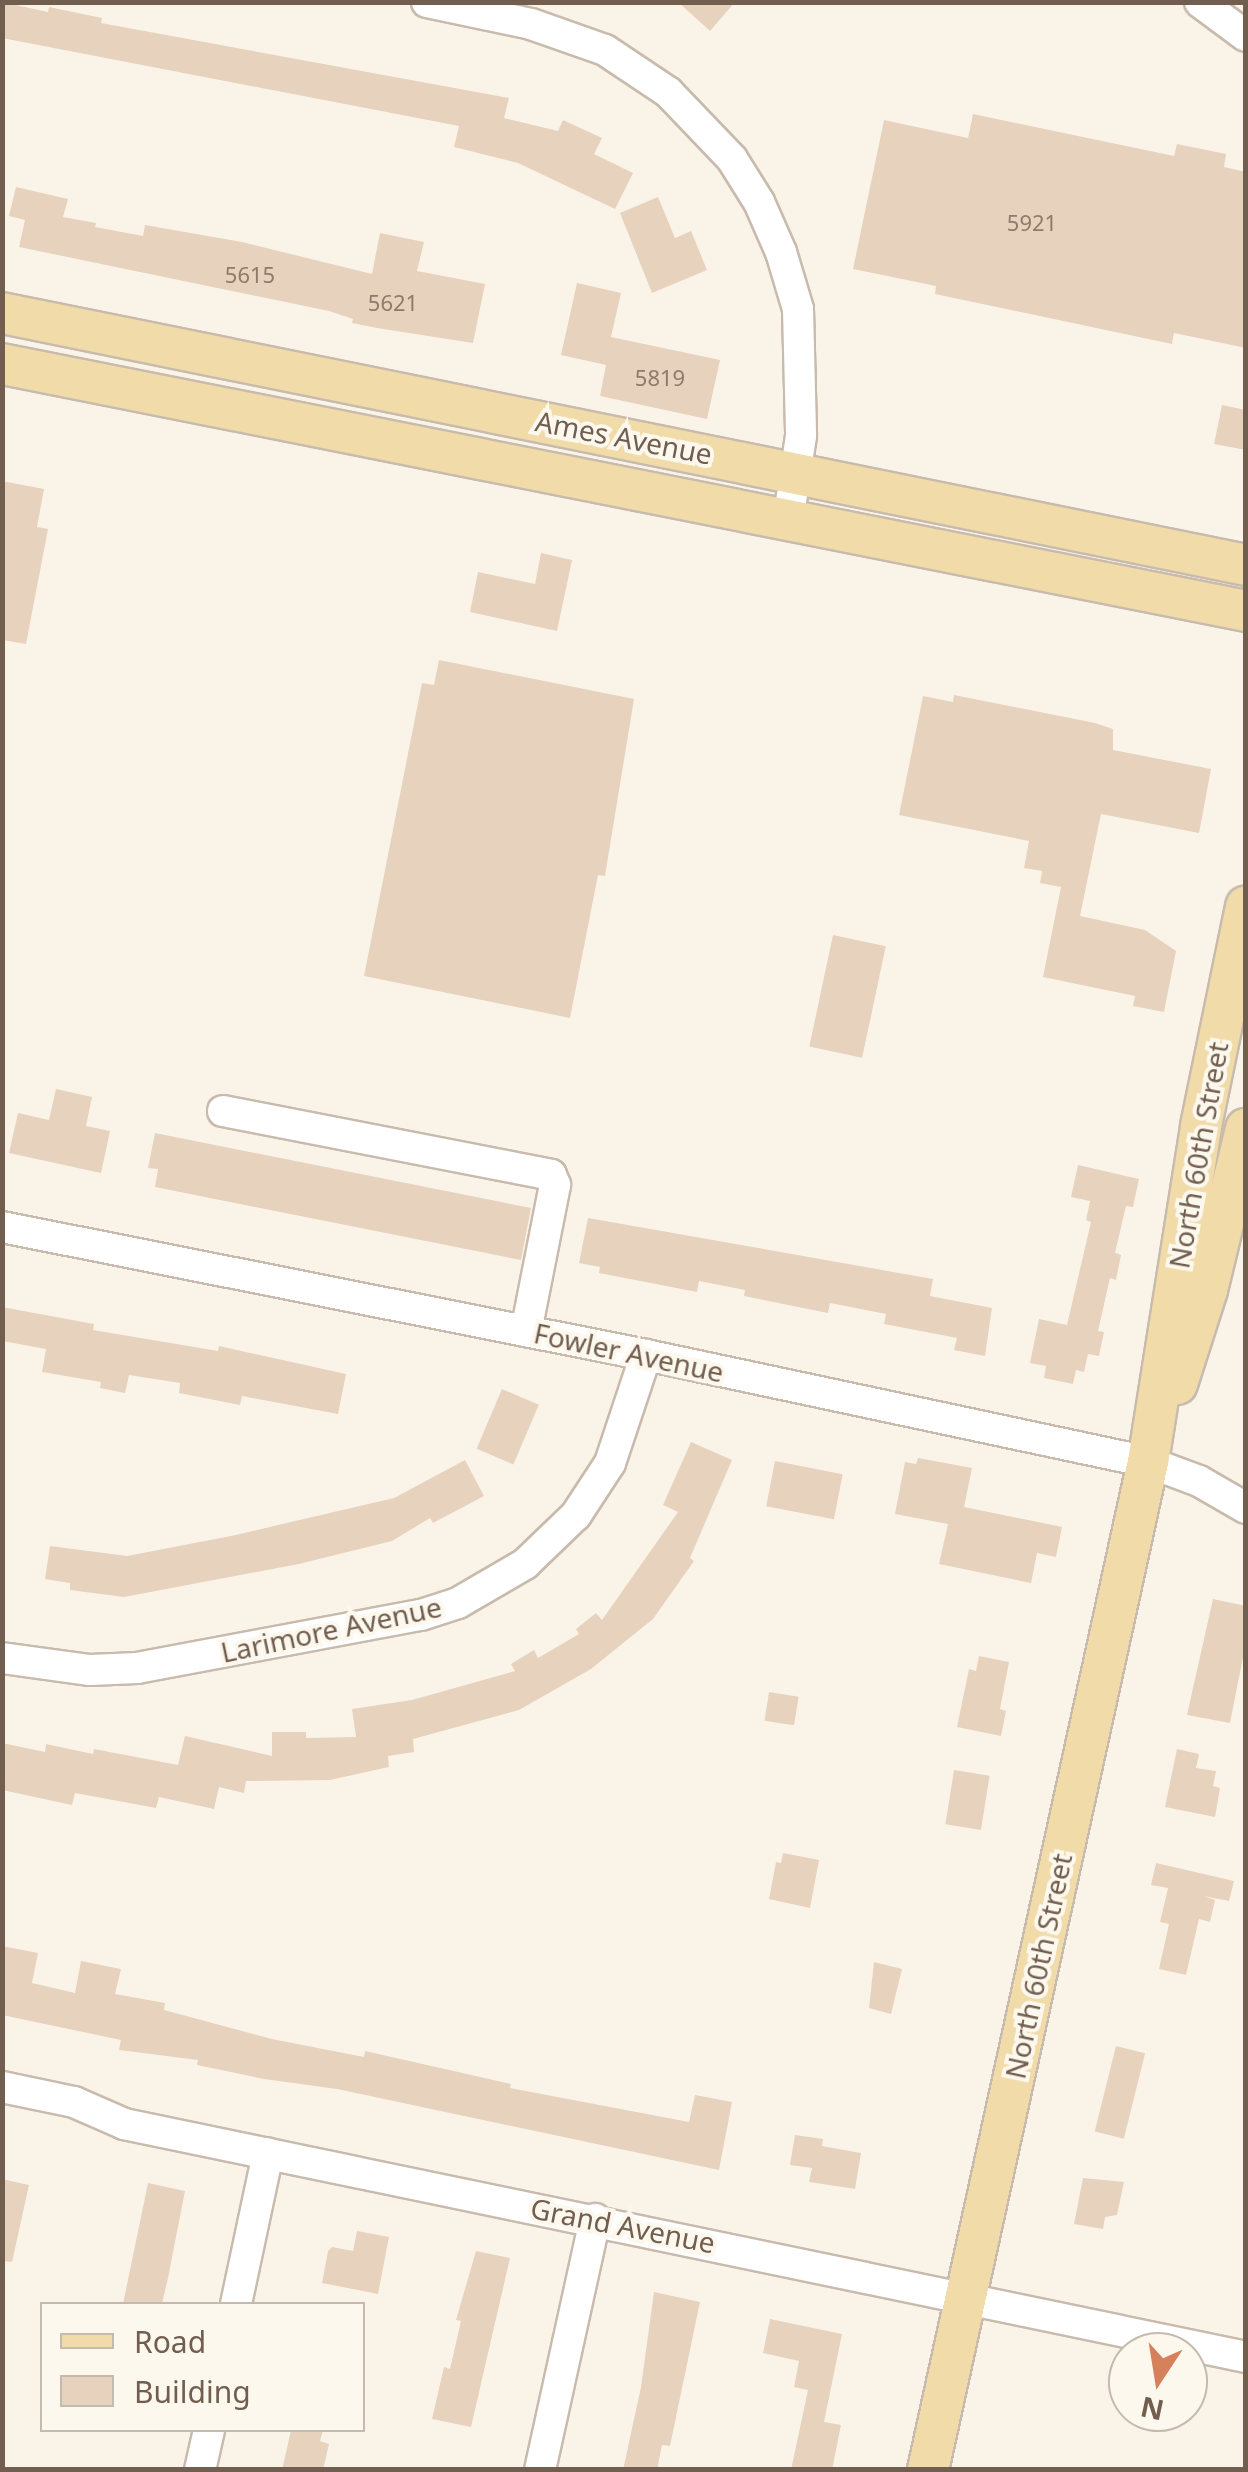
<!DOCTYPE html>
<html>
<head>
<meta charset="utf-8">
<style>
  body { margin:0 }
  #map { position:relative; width:1248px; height:2472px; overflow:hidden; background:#faf4e8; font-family:"Noto Sans",sans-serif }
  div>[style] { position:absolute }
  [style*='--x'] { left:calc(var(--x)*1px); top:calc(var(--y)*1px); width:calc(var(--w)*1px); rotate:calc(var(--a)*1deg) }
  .building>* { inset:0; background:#e7d2be; transform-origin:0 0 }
  .roads { filter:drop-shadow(2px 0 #c8bbad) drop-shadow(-2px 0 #c8bbad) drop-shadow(0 2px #c8bbad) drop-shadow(0 -2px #c8bbad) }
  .minor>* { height:30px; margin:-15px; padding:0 15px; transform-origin:15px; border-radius:15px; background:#fff }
  .major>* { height:40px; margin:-20px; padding:0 20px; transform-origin:20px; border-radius:20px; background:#f0dba9 }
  span { translate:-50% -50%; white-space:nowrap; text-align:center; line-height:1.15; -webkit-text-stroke:8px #fdf8ee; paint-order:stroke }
  .number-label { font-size:22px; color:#8e7b6b }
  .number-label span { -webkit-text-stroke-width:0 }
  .street-label { font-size:28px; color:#715e4f }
  .frame { position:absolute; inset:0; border:5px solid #715e4f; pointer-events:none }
  .legend { position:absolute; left:40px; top:2302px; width:325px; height:130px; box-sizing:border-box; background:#fdf8ee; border:2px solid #c5baae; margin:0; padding:12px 18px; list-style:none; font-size:30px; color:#715e4f }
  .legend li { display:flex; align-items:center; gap:20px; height:50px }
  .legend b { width:50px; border:2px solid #c5baae }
  .north { position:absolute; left:1108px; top:2332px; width:100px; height:100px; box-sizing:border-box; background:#fdf8ee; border:2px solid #c5baae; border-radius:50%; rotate:192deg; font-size:28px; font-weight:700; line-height:40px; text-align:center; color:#715e4f }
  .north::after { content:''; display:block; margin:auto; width:35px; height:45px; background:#d5815c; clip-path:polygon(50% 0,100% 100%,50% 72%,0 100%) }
</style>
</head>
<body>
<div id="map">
  <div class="building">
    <div style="clip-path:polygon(2px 2px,48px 12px,49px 7px,102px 18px,101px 23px,509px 98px,504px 118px,558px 131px,563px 120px,602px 138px,594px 154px,633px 173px,615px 209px,518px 163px,454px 147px,459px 126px,2px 38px)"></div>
    <div style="clip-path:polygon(678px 2px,735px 2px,710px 31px)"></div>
    <div style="clip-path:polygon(973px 114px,1174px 156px,1177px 144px,1226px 154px,1224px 167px,1246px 172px,1246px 348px,1174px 333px,1172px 344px,935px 294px,936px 286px,853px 269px,884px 120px,968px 138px)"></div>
    <div style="clip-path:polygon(16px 187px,68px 199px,63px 217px,96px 223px,95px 227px,143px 236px,145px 225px,242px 242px,372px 274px,380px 233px,424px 242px,417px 271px,485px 284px,473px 343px,377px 328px,352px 323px,353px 319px,329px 311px,19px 247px,25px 220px,9px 216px)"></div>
    <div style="clip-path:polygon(658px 197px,675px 238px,691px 231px,707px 270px,652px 293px,620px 213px)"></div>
    <div style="clip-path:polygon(577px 283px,621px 293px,611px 337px,720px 360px,707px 419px,600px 396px,606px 365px,561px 355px)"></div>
    <div style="clip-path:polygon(1222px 405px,1246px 410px,1246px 450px,1214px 444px)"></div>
    <div style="clip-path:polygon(2px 481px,44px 489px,37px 527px,48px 529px,26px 644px,2px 640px)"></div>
    <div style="clip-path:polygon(541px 553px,572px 560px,557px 631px,470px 612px,478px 572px,535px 584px)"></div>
    <div style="clip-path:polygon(439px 660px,634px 699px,605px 876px,598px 875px,570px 1018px,364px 976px,422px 683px,434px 685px)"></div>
    <div style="clip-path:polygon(954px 695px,1095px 723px,1113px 729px,1113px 750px,1211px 769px,1199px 833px,1101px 814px,1080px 916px,1145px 930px,1176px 951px,1164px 1012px,1133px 1006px,1135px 996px,1043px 977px,1061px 887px,1040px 883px,1042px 871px,1024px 868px,1029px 841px,899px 815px,923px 696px,953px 702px)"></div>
    <div style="left:833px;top:935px;width:54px;height:114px;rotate:12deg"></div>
    <div style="clip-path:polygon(56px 1089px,92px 1097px,86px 1126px,110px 1131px,101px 1173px,9px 1153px,18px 1113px,49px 1120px)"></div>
    <div style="clip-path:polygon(155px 1133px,531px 1208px,521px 1260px,155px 1187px,158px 1169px,148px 1168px)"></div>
    <div style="clip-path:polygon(1078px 1165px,1139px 1179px,1133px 1207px,1126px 1206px,1115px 1253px,1121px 1255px,1116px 1280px,1110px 1278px,1098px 1331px,1104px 1332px,1099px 1356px,1088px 1354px,1084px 1372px,1076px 1370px,1073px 1384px,1044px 1378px,1046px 1366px,1030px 1363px,1039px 1319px,1067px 1325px,1091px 1222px,1086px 1220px,1090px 1201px,1071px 1197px)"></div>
    <div style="clip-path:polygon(588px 1218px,933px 1279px,930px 1296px,992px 1308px,985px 1356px,954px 1350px,957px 1338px,884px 1324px,886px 1314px,830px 1303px,828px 1313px,744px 1296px,745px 1290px,699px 1281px,697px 1292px,599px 1273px,600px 1267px,579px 1263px)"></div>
    <div style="clip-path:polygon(2px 1307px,94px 1324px,93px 1330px,218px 1351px,219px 1346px,346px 1374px,338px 1414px,242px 1396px,240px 1405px,179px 1393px,180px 1383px,129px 1375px,125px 1393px,100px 1388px,101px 1382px,42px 1372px,46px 1349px,2px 1341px)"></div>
    <div style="left:502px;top:1389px;width:40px;height:65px;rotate:23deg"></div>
    <div style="clip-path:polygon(691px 1442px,732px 1460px,690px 1558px,694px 1561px,653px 1619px,591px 1669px,519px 1710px,413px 1739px,414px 1752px,388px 1756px,389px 1767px,330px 1780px,246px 1781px,244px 1793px,219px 1787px,214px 1809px,159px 1797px,156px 1808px,75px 1793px,72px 1805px,2px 1790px,2px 1743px,45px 1752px,46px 1744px,93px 1754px,94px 1749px,178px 1765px,185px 1736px,272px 1756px,272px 1732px,306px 1732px,306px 1738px,356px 1737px,352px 1709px,412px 1700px,515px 1671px,511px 1664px,534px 1650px,538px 1658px,579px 1634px,576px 1629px,596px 1613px,602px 1620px,678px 1512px,663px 1505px)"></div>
    <div style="clip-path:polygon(918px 1458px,972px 1468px,964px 1507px,1062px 1527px,1056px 1557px,1037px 1553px,1031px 1583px,939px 1564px,948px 1524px,895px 1514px,905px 1462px,916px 1464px)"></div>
    <div style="clip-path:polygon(465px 1460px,484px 1496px,433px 1523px,430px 1518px,392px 1541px,299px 1564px,124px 1597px,70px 1590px,70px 1583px,45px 1579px,50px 1546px,127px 1556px,231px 1536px,394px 1498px)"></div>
    <div style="left:775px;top:1461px;width:69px;height:46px;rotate:11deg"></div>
    <div style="clip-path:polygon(1213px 1599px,1246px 1606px,1246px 1642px,1230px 1723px,1187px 1715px)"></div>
    <div style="clip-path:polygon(979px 1656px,1009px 1662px,1000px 1709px,1006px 1711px,1001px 1736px,957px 1727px,969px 1669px,976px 1671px)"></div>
    <div style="left:769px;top:1692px;width:30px;height:29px;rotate:9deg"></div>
    <div style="clip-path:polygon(1177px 1749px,1199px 1754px,1196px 1768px,1216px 1771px,1213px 1786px,1220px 1788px,1215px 1817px,1165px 1807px)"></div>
    <div style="left:954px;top:1770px;width:36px;height:55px;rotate:9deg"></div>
    <div style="clip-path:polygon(783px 1853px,819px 1860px,810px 1908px,769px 1899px,776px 1862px,781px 1863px)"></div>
    <div style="clip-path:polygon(1156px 1863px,1234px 1881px,1229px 1901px,1203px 1896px,1215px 1900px,1210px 1922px,1199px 1919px,1186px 1975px,1159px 1969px,1169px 1924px,1160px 1922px,1168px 1888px,1151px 1885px)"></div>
    <div style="clip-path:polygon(2px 1946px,38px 1953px,32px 1983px,75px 1993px,81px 1961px,121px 1969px,115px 1994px,165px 2003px,164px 2010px,272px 2039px,364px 2057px,365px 2051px,511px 2084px,510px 2088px,689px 2122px,695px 2095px,732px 2102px,719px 2170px,337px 2089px,264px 2079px,197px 2065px,198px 2060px,119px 2050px,121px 2040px,2px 2015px)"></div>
    <div style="clip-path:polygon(874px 1962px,902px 1969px,891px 2014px,869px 2008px)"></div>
    <div style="left:1116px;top:2046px;width:30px;height:88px;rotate:14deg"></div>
    <div style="clip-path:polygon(795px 2135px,823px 2139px,822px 2146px,861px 2153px,855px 2189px,809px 2182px,812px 2168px,790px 2165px)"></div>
    <div style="clip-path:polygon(1083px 2178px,1124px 2182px,1117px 2215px,1105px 2217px,1103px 2229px,1074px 2224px)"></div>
    <div style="clip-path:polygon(2px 2179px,29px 2185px,12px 2262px,2px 2261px)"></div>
    <div style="clip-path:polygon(148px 2183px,185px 2191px,168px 2278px,162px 2304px,123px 2304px)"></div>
    <div style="clip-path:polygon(357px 2231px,389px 2237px,378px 2294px,322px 2283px,328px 2251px,332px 2247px,353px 2251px)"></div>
    <div style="clip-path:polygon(476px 2251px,510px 2258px,471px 2427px,432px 2419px,444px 2367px,450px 2369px,461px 2321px,456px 2320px)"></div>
    <div style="clip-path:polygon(654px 2292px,700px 2302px,670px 2446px,662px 2445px,657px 2470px,623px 2470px,641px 2387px)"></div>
    <div style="clip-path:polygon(770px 2319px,842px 2334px,824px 2422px,841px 2425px,832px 2470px,791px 2470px,808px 2390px,794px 2387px,799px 2361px,763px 2353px)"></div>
    <div style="clip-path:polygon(291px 2430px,323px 2430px,320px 2441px,329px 2444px,323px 2470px,282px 2470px)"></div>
  </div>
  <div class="roads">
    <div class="minor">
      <div style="--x:427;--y:2;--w:106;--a:11.9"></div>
      <div style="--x:531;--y:24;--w:78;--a:19.4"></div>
      <div style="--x:605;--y:50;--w:76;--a:33.7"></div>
      <div style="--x:668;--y:92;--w:93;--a:46.3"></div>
      <div style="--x:732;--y:159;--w:51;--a:57.9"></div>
      <div style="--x:759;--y:202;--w:55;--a:66.3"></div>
      <div style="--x:781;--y:252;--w:59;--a:73.4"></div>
      <div style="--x:798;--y:309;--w:127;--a:88.6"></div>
      <div style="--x:801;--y:436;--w:86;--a:98.7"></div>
      <div style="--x:1200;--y:2;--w:57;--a:36.5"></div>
      <div style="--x:223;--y:1111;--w:334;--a:11"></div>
      <div style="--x:551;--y:1175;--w:11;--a:68"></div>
      <div style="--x:555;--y:1185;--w:149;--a:101.2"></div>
      <div style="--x:2;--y:1227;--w:657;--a:11.24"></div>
      <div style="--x:646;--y:1355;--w:513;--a:12.03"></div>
      <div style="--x:1148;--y:1462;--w:54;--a:20.4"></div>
      <div style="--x:1199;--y:1481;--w:54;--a:29.9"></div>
      <div style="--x:2;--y:1658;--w:89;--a:7.8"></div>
      <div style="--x:90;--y:1670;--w:47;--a:-2.4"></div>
      <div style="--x:137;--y:1668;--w:289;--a:-10.6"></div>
      <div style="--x:421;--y:1615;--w:39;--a:-18"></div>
      <div style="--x:458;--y:1603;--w:78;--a:-30.2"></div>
      <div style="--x:525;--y:1564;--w:71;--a:-43.9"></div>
      <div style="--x:576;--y:1515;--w:62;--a:-56.8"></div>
      <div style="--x:610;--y:1463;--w:114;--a:-71.6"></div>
      <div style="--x:2;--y:2087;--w:74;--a:11.8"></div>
      <div style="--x:74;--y:2102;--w:55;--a:23.7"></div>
      <div style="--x:124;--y:2124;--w:1146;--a:11.73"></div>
      <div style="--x:236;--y:2304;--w:154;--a:-78"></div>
      <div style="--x:200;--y:2470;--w:41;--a:-77.3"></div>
      <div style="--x:540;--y:2470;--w:257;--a:-77.6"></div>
    </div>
    <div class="major">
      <div style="--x:2;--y:313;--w:1269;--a:11.45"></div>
      <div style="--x:2;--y:364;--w:1268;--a:11.23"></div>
      <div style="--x:1177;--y:1384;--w:99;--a:-72.3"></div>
      <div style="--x:1207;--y:1290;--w:166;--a:-76.4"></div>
      <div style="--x:928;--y:2470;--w:1032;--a:-77.69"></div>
      <div style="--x:1148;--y:1462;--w:340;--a:-81"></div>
      <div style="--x:1201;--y:1126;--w:224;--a:-78.4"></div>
    </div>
  </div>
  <div class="number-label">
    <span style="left:1032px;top:223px">5921</span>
    <span style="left:250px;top:275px">5615</span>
    <span style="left:393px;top:303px">5621</span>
    <span style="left:660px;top:378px">5819</span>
  </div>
  <div class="street-label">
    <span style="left:624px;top:437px;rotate:11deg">Ames Avenue</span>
    <span style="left:1198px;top:1155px;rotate:-80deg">North 60th Street</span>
    <span style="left:629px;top:1352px;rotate:12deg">Fowler Avenue</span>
    <span style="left:331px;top:1629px;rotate:-12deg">Larimore Avenue</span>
    <span style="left:1038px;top:1966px;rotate:-78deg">North 60th Street</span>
    <span style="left:623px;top:2225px;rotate:11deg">Grand Avenue</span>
  </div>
  <div class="frame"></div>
  <ul class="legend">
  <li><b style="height:12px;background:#f0dba9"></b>Road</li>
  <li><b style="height:28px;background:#e7d2be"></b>Building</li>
  </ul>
  <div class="north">N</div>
</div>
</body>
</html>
